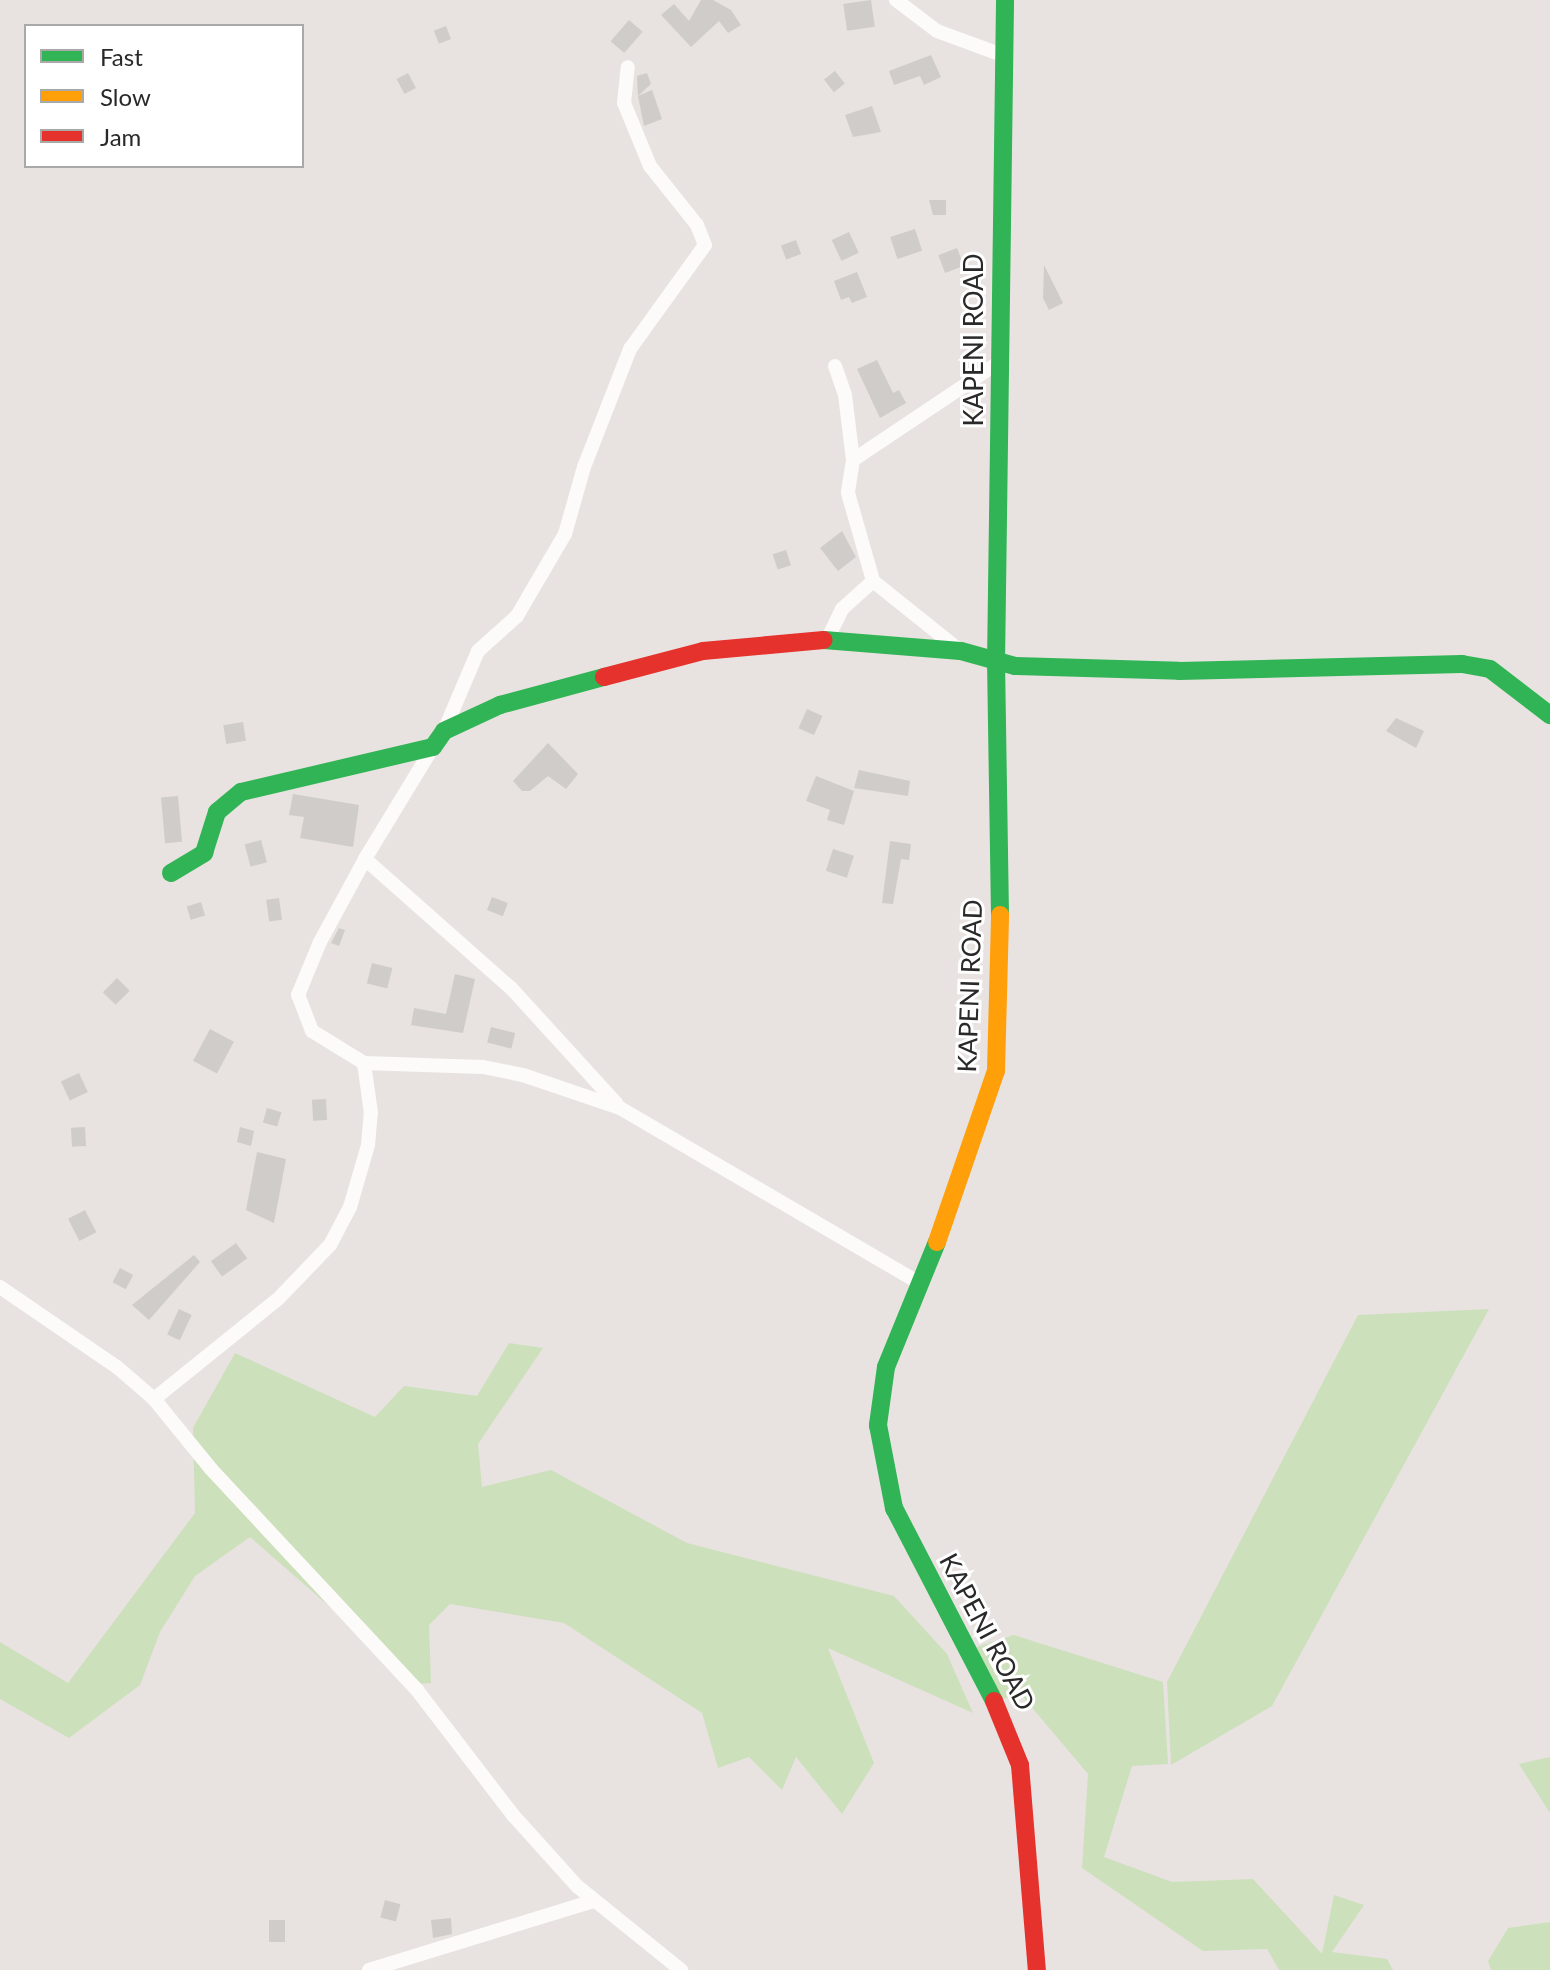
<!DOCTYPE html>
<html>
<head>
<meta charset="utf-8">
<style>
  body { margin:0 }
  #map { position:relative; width:1550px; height:1970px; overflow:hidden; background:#e8e3e0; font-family:Lato,sans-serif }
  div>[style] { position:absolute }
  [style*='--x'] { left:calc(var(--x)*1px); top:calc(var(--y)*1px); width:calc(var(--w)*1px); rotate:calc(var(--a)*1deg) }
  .green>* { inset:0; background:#cce0bb }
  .building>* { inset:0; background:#cfccc9; transform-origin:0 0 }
  .street>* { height:14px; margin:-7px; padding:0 7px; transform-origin:7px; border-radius:7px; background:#fcfbfa }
  .fast>* { height:18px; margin:-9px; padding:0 9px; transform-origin:9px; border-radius:9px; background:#30b455 }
  .slow>* { height:18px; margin:-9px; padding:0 9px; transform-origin:9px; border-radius:9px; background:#ff9f0a }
  .jam>* { height:18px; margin:-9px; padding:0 9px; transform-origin:9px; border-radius:9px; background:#e5322d }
  span { translate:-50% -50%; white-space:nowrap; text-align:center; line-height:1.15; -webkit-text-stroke:6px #fff; paint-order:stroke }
  .street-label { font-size:26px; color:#292929 }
  .legend { position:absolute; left:24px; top:24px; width:280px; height:144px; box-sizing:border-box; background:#fff; border:2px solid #a9a9a9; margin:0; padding:10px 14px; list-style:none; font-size:24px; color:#292929 }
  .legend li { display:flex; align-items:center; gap:16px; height:40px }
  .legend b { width:40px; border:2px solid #a9a9a9 }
</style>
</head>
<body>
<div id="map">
  <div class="green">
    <div style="clip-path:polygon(1489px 1309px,1272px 1706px,1171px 1765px,1167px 1682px,1358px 1315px)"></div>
    <div style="clip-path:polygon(509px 1343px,543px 1348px,478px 1444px,482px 1487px,551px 1470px,687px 1543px,894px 1596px,947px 1654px,973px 1713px,828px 1648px,874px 1763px,842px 1814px,796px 1757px,782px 1790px,749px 1757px,718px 1768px,702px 1713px,564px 1623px,450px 1604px,429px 1625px,431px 1683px,418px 1684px,250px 1537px,195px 1576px,160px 1632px,140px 1685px,69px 1738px,0 1699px,0 1642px,68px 1683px,195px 1513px,193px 1428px,235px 1353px,375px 1417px,404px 1386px,477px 1396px)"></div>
    <div style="clip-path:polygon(1014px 1635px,1163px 1682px,1168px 1764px,1132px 1766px,1104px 1857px,1172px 1882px,1253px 1879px,1322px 1954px,1334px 1895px,1364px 1905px,1332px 1952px,1387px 1959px,1393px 1970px,1279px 1970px,1267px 1949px,1203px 1951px,1082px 1868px,1088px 1774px,1023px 1697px,988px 1699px,970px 1649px)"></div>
    <div style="clip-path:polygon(1550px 1757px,1550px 1813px,1519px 1764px)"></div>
    <div style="clip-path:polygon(1550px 1922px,1550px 1970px,1491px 1970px,1488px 1961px,1508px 1928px)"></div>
  </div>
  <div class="building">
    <div style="clip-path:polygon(701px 0,713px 0,731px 10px,741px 25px,728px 33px,719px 21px,691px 47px,661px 15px,674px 4px,689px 21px)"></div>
    <div style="left:871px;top:0;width:27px;height:28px;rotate:82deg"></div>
    <div style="left:629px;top:20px;width:18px;height:28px;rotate:41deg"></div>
    <div style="left:446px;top:26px;width:14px;height:13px;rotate:69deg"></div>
    <div style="clip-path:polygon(931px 55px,941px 77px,924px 85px,920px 76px,894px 85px,889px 71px)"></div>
    <div style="left:835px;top:71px;width:16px;height:14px;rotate:52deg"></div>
    <div style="left:408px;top:73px;width:17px;height:13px;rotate:62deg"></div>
    <div style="clip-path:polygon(647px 73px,651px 84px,638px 96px,637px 76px)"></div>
    <div style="clip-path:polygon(652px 90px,662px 119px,644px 126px,638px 96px)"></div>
    <div style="clip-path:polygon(872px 106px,881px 132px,853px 137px,845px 115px)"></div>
    <div style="clip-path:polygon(929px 200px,946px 200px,946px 215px,933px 215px)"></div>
    <div style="left:915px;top:229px;width:23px;height:26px;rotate:72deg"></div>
    <div style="left:849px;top:232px;width:23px;height:19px;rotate:65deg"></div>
    <div style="left:796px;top:240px;width:15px;height:16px;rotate:70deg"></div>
    <div style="left:957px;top:248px;width:19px;height:20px;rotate:69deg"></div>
    <div style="clip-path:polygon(1044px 265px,1063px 303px,1049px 310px,1043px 298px)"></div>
    <div style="clip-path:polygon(857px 272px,867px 297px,852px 303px,849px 297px,841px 300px,834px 281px)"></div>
    <div style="clip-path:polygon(877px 360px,893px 393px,899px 390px,906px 403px,880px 418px,857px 369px)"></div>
    <div style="clip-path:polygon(842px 531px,856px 557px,838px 571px,820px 548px)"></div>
    <div style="left:786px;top:550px;width:16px;height:14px;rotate:72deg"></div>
    <div style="left:807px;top:709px;width:17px;height:21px;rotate:24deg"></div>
    <div style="clip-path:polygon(1396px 718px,1424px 731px,1416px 748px,1386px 731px)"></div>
    <div style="left:243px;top:722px;width:19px;height:20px;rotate:81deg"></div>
    <div style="clip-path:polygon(548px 743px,578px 774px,566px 789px,548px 776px,530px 791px,522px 791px,513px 781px)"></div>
    <div style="clip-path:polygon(859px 770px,910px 781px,908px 796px,854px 788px)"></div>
    <div style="clip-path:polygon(816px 776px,854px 791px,844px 825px,827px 820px,830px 810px,806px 801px)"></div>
    <div style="clip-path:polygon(293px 794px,359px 805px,353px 847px,300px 838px,304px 817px,289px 815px)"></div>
    <div style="left:178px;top:796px;width:46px;height:17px;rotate:85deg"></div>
    <div style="left:261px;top:840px;width:23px;height:17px;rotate:75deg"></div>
    <div style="clip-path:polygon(890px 841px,911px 844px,909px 860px,901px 859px,893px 904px,882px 903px)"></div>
    <div style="left:833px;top:849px;width:22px;height:23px;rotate:18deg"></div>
    <div style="left:492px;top:897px;width:17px;height:14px;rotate:21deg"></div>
    <div style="left:279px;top:898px;width:22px;height:13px;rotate:82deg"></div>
    <div style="left:201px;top:902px;width:14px;height:15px;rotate:73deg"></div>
    <div style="clip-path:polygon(339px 928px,345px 930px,339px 946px,331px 943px)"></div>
    <div style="left:372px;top:963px;width:21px;height:21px;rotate:14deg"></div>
    <div style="clip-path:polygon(455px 974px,475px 979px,463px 1033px,411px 1025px,414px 1008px,446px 1014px)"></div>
    <div style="left:117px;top:978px;width:18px;height:20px;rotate:45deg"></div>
    <div style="left:491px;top:1027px;width:25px;height:16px;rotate:14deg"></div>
    <div style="left:210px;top:1029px;width:27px;height:36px;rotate:28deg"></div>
    <div style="left:79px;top:1073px;width:21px;height:20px;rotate:65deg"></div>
    <div style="left:326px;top:1099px;width:21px;height:14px;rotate:87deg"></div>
    <div style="left:267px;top:1108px;width:15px;height:15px;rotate:16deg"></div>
    <div style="left:85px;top:1127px;width:19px;height:14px;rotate:87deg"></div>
    <div style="clip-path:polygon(240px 1127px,254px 1131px,251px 1146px,237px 1142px)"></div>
    <div style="clip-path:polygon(257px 1152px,286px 1159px,274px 1223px,246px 1210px)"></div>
    <div style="left:85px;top:1210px;width:25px;height:19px;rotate:63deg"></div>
    <div style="left:236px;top:1243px;width:19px;height:31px;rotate:54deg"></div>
    <div style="clip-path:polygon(194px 1255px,200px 1262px,149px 1320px,132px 1305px)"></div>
    <div style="left:120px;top:1268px;width:15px;height:16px;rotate:28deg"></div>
    <div style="left:179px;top:1309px;width:14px;height:28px;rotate:25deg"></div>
    <div style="left:385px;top:1900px;width:16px;height:18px;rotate:15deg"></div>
    <div style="clip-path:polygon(451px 1918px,452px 1934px,433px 1938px,431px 1920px)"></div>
    <div style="left:269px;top:1920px;width:16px;height:22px"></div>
  </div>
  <div class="street">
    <div style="--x:896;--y:0;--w:51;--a:37.1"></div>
    <div style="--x:937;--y:31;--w:72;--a:20.2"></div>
    <div style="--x:835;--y:366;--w:31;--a:71"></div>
    <div style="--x:845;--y:395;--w:65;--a:83"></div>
    <div style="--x:853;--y:460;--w:33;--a:99"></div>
    <div style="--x:848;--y:493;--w:91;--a:74.1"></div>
    <div style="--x:873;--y:581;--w:110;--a:38.7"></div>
    <div style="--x:853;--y:460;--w:178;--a:-33.8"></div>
    <div style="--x:827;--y:640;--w:34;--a:-64"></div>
    <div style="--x:842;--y:609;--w:42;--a:-42.1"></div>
    <div style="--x:444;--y:731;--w:87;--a:-67"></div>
    <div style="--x:478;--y:651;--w:52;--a:-41.9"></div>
    <div style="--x:517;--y:616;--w:95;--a:-59.7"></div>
    <div style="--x:565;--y:534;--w:70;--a:-74.2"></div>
    <div style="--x:584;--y:467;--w:127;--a:-68.7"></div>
    <div style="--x:630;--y:349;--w:128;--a:-54.2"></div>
    <div style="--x:705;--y:245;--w:22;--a:-112"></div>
    <div style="--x:697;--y:225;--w:75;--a:-128.5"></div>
    <div style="--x:650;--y:166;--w:68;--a:-112.4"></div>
    <div style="--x:624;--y:103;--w:36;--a:-84"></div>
    <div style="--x:433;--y:747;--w:131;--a:121.3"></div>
    <div style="--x:365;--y:859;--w:195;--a:41.5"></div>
    <div style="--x:511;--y:988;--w:157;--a:47.6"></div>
    <div style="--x:364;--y:1063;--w:61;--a:-148.4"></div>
    <div style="--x:312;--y:1031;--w:39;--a:-111"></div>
    <div style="--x:298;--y:995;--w:57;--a:-67.5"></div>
    <div style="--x:320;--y:942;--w:94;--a:-61.5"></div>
    <div style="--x:0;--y:1287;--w:142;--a:34.4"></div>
    <div style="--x:117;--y:1367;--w:49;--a:40.9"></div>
    <div style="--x:154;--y:1399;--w:90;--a:50.8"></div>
    <div style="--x:211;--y:1469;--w:302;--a:47"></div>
    <div style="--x:417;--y:1690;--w:158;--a:52.5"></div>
    <div style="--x:513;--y:1815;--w:96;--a:48"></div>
    <div style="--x:577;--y:1886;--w:134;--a:38.9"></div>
    <div style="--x:154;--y:1399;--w:159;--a:-38.9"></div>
    <div style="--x:278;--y:1299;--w:75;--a:-46.1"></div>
    <div style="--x:330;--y:1245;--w:43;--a:-62.2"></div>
    <div style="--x:350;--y:1207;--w:65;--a:-73.8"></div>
    <div style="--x:368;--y:1145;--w:32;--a:-85"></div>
    <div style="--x:371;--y:1113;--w:50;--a:-98"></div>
    <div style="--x:364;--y:1063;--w:119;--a:1.9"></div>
    <div style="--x:483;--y:1067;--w:41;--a:11.3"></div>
    <div style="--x:523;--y:1075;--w:102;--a:18.8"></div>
    <div style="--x:620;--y:1108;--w:346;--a:30.3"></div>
    <div style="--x:369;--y:1970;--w:234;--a:-17.1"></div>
  </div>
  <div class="fast">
    <div style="--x:824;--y:640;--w:137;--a:4.6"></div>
    <div style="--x:961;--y:651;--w:56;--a:15.5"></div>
    <div style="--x:1015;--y:666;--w:164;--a:1.7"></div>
    <div style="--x:1179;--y:671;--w:283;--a:-1.4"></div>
    <div style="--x:1462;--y:664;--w:28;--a:10"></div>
    <div style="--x:1490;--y:669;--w:76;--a:37.5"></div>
    <div style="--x:171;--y:873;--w:39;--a:-31"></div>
    <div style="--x:204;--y:853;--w:43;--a:-72.4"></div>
    <div style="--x:217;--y:812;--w:31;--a:-40"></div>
    <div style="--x:241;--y:792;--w:197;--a:-13.2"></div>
    <div style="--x:433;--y:747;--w:19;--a:-55"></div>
    <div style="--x:444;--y:731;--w:62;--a:-24.9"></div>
    <div style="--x:500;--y:705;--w:108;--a:-15.1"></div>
    <div style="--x:1000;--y:915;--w:251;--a:-90.9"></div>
    <div style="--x:996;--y:664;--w:664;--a:-89.22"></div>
    <div style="--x:937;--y:1242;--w:135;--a:112.2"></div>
    <div style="--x:886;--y:1367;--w:59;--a:97.9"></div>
    <div style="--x:878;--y:1425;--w:85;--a:79.1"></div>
    <div style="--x:894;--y:1508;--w:217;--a:62.6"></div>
  </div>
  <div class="slow">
    <div style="--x:937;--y:1242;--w:181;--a:-71"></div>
    <div style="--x:996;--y:1071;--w:156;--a:-88.5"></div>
  </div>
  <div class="jam">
    <div style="--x:604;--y:677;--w:102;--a:-14.7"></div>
    <div style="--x:703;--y:651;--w:121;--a:-5.2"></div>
    <div style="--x:994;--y:1701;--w:69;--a:67.9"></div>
    <div style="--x:1020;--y:1765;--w:206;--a:85.3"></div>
  </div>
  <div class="street-label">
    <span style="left:974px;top:340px;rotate:-90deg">KAPENI ROAD</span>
    <span style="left:970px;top:986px;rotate:-88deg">KAPENI ROAD</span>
    <span style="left:987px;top:1632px;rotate:62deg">KAPENI ROAD</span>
  </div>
  <ul class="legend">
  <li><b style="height:10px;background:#30b455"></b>Fast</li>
  <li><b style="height:10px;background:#ff9f0a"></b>Slow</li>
  <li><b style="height:10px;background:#e5322d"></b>Jam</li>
  </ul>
</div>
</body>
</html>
